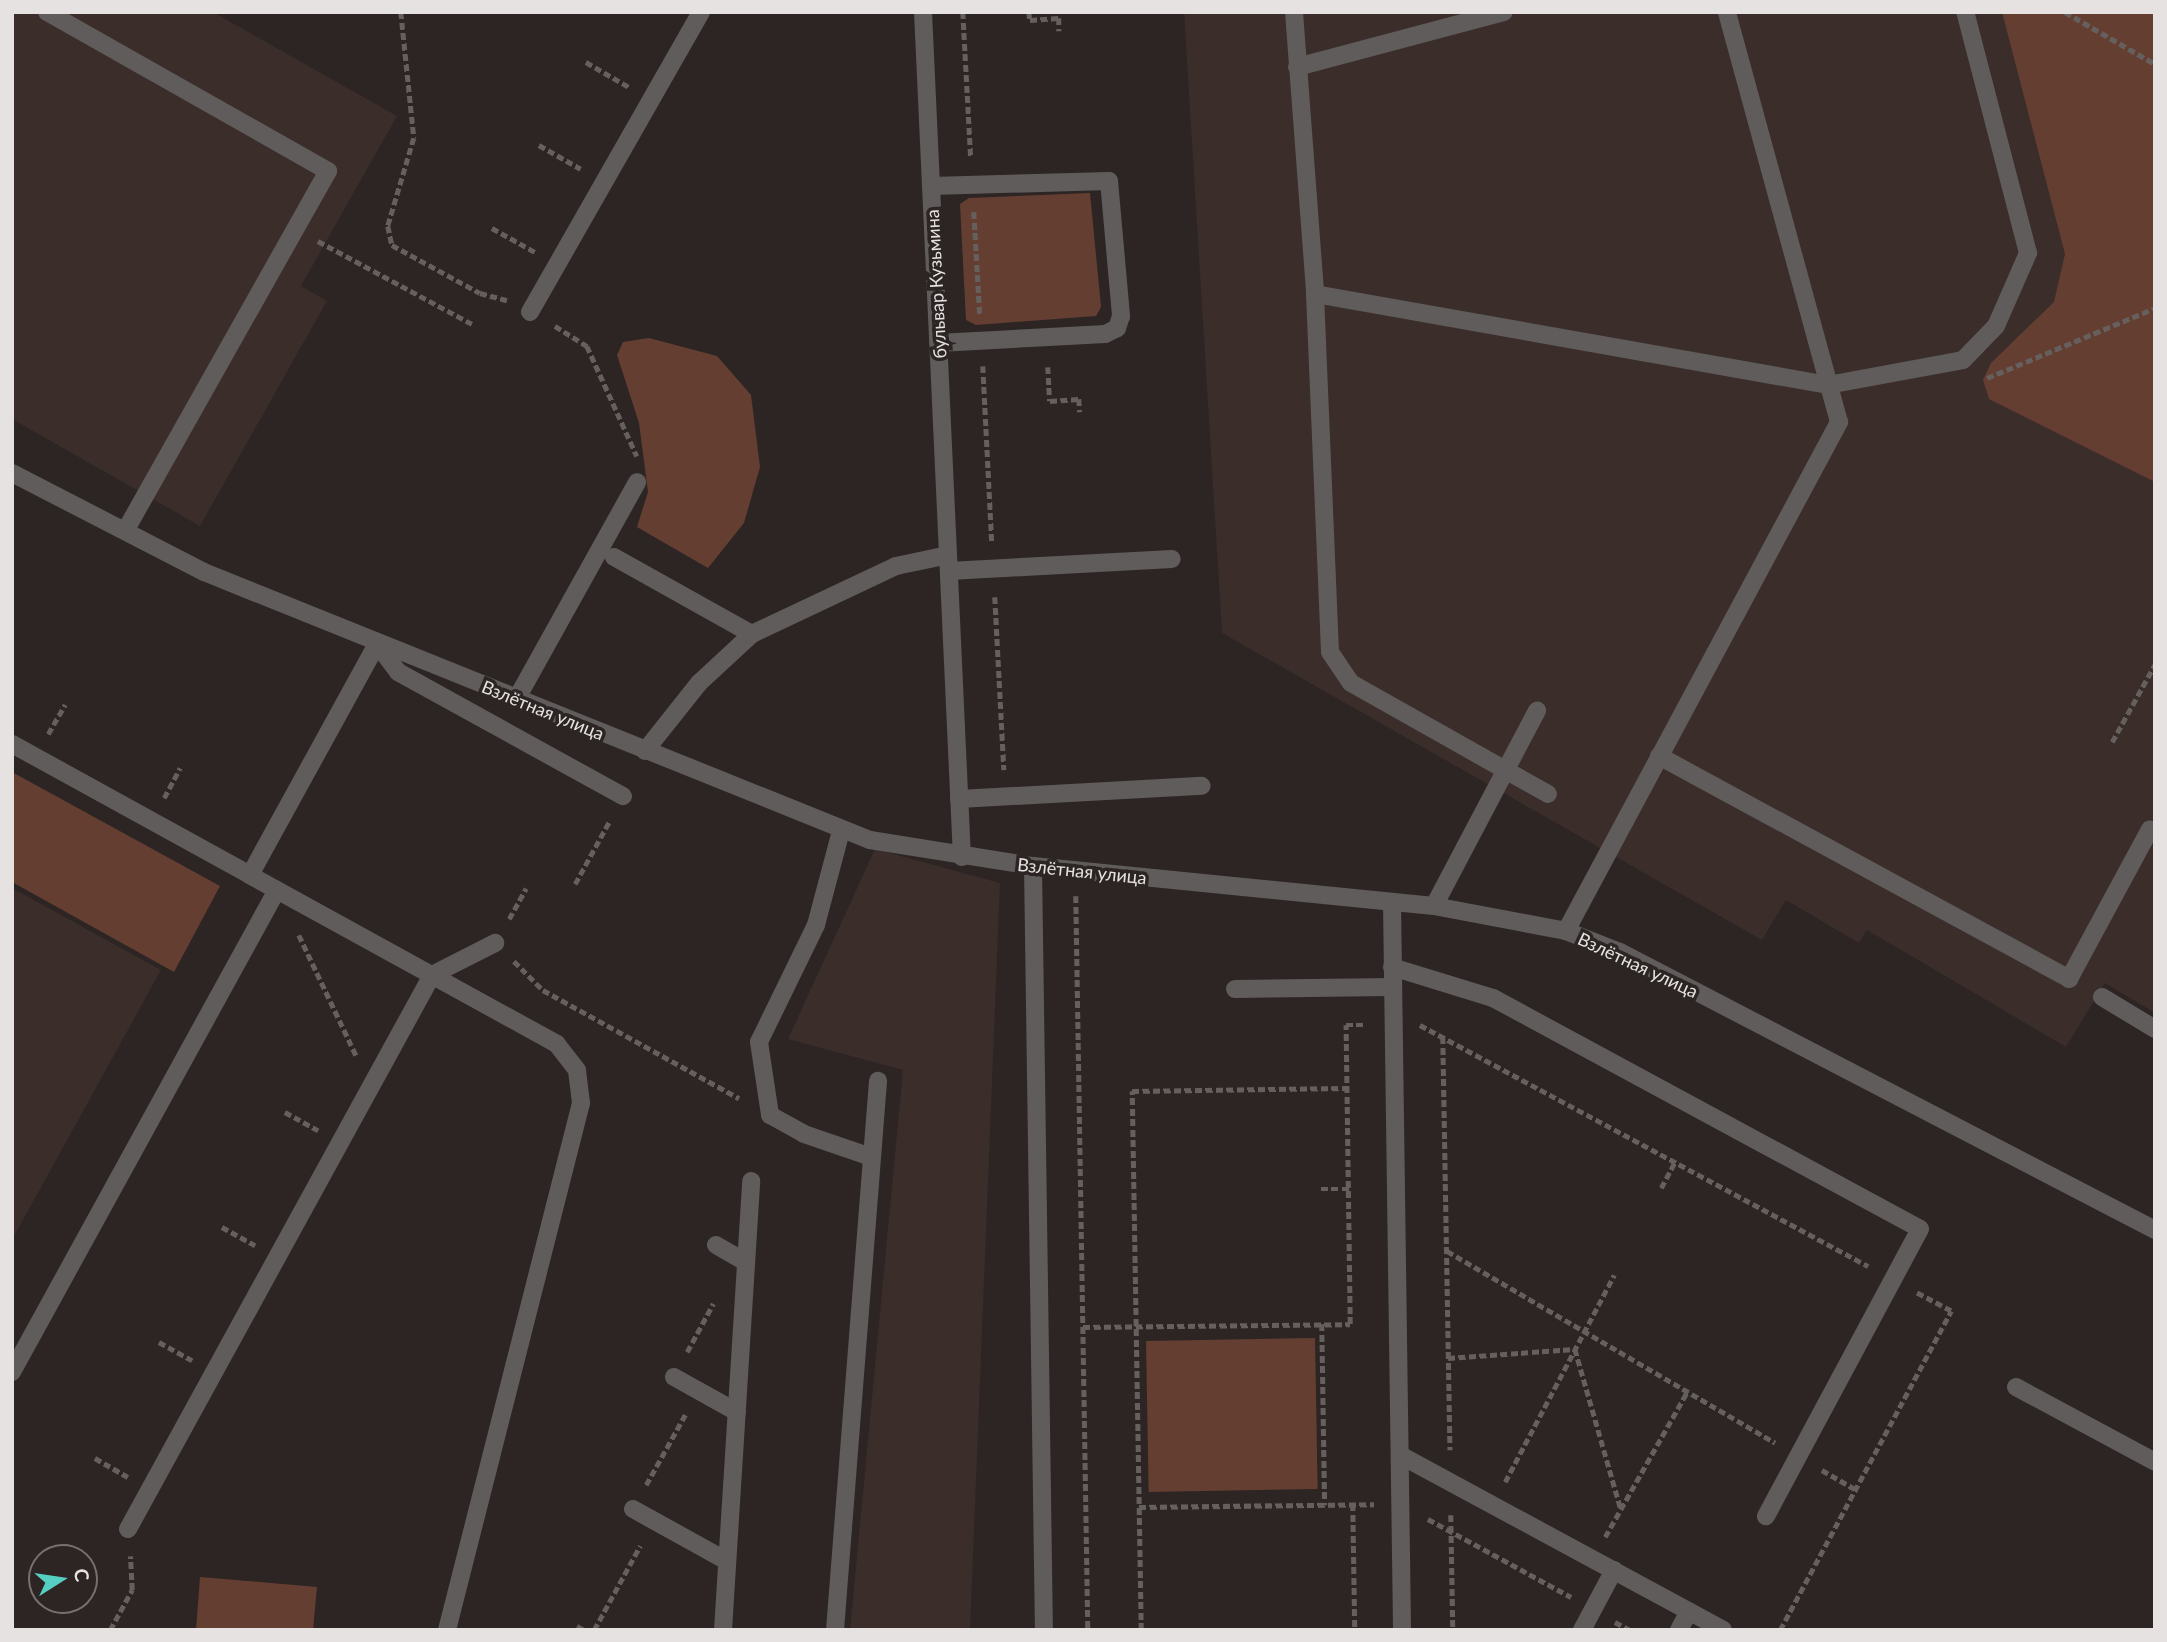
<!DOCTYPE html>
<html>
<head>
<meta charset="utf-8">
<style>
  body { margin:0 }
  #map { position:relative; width:2167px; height:1642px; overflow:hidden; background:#2c2524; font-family:Lato,sans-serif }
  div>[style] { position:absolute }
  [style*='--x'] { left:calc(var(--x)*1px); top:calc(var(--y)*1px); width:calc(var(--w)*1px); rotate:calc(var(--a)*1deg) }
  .built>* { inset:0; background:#3a2d2a }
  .green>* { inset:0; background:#653e32; transform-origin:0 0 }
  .path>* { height:4.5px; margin-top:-2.25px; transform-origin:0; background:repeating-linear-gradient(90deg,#655f5e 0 7px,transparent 0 10.5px) }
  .service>* { height:18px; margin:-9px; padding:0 9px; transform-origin:9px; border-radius:9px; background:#5f5c5b }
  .minor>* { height:18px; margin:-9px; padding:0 9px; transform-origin:9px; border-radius:9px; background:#5f5c5b }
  span { translate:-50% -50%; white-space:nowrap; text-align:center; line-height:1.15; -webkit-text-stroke:7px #2c2524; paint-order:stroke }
  .street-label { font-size:18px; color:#e6e2e1 }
  .frame { position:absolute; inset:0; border:14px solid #e6e2e1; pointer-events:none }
  .north { position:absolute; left:28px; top:1544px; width:70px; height:70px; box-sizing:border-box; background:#2c2524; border:2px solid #767170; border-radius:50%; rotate:78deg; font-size:19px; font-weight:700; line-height:28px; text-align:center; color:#e6e2e1 }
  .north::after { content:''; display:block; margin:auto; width:24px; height:32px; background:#56cec2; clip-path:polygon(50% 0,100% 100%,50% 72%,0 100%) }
</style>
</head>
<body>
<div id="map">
  <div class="built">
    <div style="clip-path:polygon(12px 12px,213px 12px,397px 116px,301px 286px,327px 301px,200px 526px,12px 419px)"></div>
    <div style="clip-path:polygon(1184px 12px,2155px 12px,2155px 1013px,2105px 983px,2066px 1047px,1867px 930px,1859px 943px,1786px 900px,1762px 940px,1222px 633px)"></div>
    <div style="clip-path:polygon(875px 849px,1000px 883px,970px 1630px,850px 1630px,903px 1070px,788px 1039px)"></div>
    <div style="clip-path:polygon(12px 888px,161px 970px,12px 1240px)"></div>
  </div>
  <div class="green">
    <div style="clip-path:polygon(2002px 12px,2155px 12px,2155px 482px,1989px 399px,1983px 380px,1991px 363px,2054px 302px,2065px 254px)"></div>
    <div style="clip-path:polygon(1090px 193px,1101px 307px,1096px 316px,976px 325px,966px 320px,960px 204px,969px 198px)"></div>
    <div style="clip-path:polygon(649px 338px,717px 356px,751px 395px,760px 467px,744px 523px,708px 568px,637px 527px,648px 492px,639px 423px,617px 355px,623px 342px)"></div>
    <div style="clip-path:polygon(12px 772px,220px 886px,174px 972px,12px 882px)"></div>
    <div style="left:1315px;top:1338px;width:151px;height:169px;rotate:89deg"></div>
    <div style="clip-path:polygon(200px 1577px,317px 1587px,313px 1630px,196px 1630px)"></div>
  </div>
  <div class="path">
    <div style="--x:401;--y:12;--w:127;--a:84.1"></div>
    <div style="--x:414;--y:138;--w:92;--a:106.5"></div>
    <div style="--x:388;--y:226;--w:19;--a:78"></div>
    <div style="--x:392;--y:245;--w:100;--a:28.6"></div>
    <div style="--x:480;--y:293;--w:28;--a:15"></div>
    <div style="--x:963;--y:12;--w:146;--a:86.9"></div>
    <div style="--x:1029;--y:12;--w:8;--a:83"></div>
    <div style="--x:1030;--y:20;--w:29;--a:-4"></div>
    <div style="--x:1059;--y:18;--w:13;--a:90"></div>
    <div style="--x:2065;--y:12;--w:104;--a:30"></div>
    <div style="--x:586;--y:62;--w:50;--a:30.2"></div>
    <div style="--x:539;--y:145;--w:48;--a:29.7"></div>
    <div style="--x:974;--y:212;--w:103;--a:86.7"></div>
    <div style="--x:492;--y:228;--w:49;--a:29.2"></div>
    <div style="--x:318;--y:241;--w:177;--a:28.3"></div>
    <div style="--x:555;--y:326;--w:38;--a:32"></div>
    <div style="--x:587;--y:346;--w:121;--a:65.6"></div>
    <div style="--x:983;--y:366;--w:177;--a:87.1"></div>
    <div style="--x:1048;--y:367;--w:34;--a:87"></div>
    <div style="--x:1050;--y:401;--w:29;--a:-4"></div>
    <div style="--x:1079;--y:399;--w:13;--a:86"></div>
    <div style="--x:1987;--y:378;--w:182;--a:-22.6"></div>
    <div style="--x:995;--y:597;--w:173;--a:87"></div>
    <div style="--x:48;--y:734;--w:34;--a:-60"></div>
    <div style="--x:2112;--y:742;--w:89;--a:-61.1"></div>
    <div style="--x:164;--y:798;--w:34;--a:-62"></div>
    <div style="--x:575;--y:884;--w:73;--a:-61.3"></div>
    <div style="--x:1076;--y:896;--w:734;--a:89.06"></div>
    <div style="--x:509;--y:919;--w:35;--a:-61"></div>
    <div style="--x:299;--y:935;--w:135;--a:64.6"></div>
    <div style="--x:514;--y:961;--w:41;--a:45"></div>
    <div style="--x:543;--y:990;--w:224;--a:28.9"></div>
    <div style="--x:1420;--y:1025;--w:509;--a:28.28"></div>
    <div style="--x:1443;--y:1037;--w:413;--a:89"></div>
    <div style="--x:285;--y:1112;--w:38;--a:29"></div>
    <div style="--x:1661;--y:1188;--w:30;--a:-62"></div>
    <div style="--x:1321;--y:1189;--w:28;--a:0"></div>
    <div style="--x:222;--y:1227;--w:38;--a:29"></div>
    <div style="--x:1447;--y:1251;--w:380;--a:30.3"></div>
    <div style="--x:1322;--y:1324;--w:181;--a:89.1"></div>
    <div style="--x:1083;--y:1327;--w:267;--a:-0.6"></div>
    <div style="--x:1350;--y:1324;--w:299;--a:-90.8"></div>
    <div style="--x:1346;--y:1025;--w:20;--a:0"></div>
    <div style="--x:159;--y:1342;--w:38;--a:29"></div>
    <div style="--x:687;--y:1352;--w:55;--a:-61.6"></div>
    <div style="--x:1448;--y:1358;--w:127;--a:-4.1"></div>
    <div style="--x:1575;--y:1349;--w:166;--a:74"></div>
    <div style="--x:95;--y:1458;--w:38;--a:30"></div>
    <div style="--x:1822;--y:1470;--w:38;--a:30"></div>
    <div style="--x:1505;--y:1482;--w:234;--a:-62.2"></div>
    <div style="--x:646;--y:1485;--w:82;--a:-60.9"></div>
    <div style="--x:1353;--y:1504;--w:126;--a:89.1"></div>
    <div style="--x:1139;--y:1507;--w:235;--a:-0.7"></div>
    <div style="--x:1451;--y:1515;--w:115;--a:89"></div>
    <div style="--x:1428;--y:1519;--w:163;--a:28.6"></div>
    <div style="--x:1605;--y:1537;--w:167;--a:-60.5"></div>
    <div style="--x:1615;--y:1622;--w:17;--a:28"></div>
    <div style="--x:577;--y:1626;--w:8;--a:30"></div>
    <div style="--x:110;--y:1630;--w:46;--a:-61.2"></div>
    <div style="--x:132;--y:1590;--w:34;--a:-93"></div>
    <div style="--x:594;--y:1630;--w:96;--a:-61.3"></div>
    <div style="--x:1141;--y:1630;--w:539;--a:-90.96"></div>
    <div style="--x:1132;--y:1091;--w:215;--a:-0.8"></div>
    <div style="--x:1780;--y:1630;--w:362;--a:-61.8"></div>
    <div style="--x:1951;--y:1311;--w:40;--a:-152"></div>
  </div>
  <div class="service">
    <div style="--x:47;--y:12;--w:323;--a:29.5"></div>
    <div style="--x:328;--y:171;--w:413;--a:119.4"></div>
    <div style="--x:1294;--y:12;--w:283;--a:85.7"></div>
    <div style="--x:1315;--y:294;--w:358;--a:87.6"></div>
    <div style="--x:1330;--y:652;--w:37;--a:56"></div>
    <div style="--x:1351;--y:683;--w:226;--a:29.4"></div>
    <div style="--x:1297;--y:67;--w:214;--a:-14.9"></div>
    <div style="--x:931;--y:186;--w:178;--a:-1.6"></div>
    <div style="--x:1109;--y:181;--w:136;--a:84.9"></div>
    <div style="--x:1121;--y:316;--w:13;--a:108"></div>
    <div style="--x:1117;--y:328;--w:13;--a:153"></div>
    <div style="--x:1105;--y:334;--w:167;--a:176.9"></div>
    <div style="--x:1315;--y:294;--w:521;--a:10.06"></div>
    <div style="--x:1828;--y:385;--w:137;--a:-10.5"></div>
    <div style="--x:1963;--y:360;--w:47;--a:-45.9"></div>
    <div style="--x:1996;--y:326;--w:80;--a:-66.3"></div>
    <div style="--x:2028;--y:253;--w:249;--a:-104.6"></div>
    <div style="--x:530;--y:312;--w:345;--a:-60.3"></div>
    <div style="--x:614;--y:557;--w:158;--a:29.2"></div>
    <div style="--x:949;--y:571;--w:223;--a:-3.1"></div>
    <div style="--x:517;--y:698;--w:247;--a:-60.9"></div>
    <div style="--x:12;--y:744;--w:272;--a:28.8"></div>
    <div style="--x:1659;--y:756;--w:467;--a:28.5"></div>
    <div style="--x:2069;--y:979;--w:170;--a:-61.6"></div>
    <div style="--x:959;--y:799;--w:243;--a:-3.1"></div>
    <div style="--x:841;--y:831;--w:97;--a:104.9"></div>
    <div style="--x:816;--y:925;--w:130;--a:116"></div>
    <div style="--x:759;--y:1042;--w:74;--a:81.4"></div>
    <div style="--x:770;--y:1115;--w:39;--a:29"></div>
    <div style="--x:804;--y:1134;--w:71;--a:18.9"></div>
    <div style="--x:1033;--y:866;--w:764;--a:89.18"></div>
    <div style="--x:1392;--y:902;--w:728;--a:89.21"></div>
    <div style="--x:1434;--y:906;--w:221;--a:-62.2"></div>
    <div style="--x:1566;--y:931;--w:578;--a:-61.79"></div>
    <div style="--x:1839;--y:422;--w:425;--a:-105.3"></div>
    <div style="--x:1392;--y:967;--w:106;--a:17.1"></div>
    <div style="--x:1493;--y:998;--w:485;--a:28.4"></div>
    <div style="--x:1920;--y:1229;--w:326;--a:118.2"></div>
    <div style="--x:1235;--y:989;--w:157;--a:-0.7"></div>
    <div style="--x:2102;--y:997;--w:62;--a:31.1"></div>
    <div style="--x:716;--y:1245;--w:34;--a:30"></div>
    <div style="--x:12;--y:1372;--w:550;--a:-61.2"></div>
    <div style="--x:674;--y:1377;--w:72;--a:29.1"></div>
    <div style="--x:2016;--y:1387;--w:158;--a:28.3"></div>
    <div style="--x:1400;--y:1455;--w:367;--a:28.4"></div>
    <div style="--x:633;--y:1509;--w:107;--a:29"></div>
    <div style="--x:128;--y:1529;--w:632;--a:-61.24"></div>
    <div style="--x:432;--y:975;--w:71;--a:-26.9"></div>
    <div style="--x:447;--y:1630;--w:544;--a:-75.73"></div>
    <div style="--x:581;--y:1103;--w:33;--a:-97"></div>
    <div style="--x:577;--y:1070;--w:33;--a:-128"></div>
    <div style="--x:557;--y:1044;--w:350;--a:-151.2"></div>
    <div style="--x:250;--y:875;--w:264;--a:-61.2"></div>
    <div style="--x:377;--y:644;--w:35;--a:53"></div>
    <div style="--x:398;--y:672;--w:257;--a:28.9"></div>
    <div style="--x:723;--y:1630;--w:450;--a:-86.4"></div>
    <div style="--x:835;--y:1630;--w:551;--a:-85.52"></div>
    <div style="--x:1582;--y:1630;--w:68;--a:-61.9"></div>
    <div style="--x:1679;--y:1630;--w:21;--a:-62"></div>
  </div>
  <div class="minor">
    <div style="--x:923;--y:12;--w:846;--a:87.36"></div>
    <div style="--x:12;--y:473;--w:216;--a:27.3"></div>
    <div style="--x:204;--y:572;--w:718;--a:21.92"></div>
    <div style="--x:870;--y:840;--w:165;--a:9.1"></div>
    <div style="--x:1033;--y:866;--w:403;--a:5.7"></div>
    <div style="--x:1434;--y:906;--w:134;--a:10.7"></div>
    <div style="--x:1566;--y:931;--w:58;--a:21.3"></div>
    <div style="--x:1620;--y:952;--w:603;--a:27.46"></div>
    <div style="--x:645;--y:751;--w:87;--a:-51.5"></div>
    <div style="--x:699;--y:683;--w:72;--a:-42.8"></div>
    <div style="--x:752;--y:634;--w:159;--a:-25.3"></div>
    <div style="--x:896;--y:566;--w:53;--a:-11.9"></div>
  </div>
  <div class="street-label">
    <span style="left:936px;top:284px;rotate:-93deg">бульвар Кузьмина</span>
    <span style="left:543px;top:710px;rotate:22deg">Взлётная улица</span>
    <span style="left:1082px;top:871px;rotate:6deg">Взлётная улица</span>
    <span style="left:1638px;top:965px;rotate:25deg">Взлётная улица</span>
  </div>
  <div class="frame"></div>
  <div class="north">С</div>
</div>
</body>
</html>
